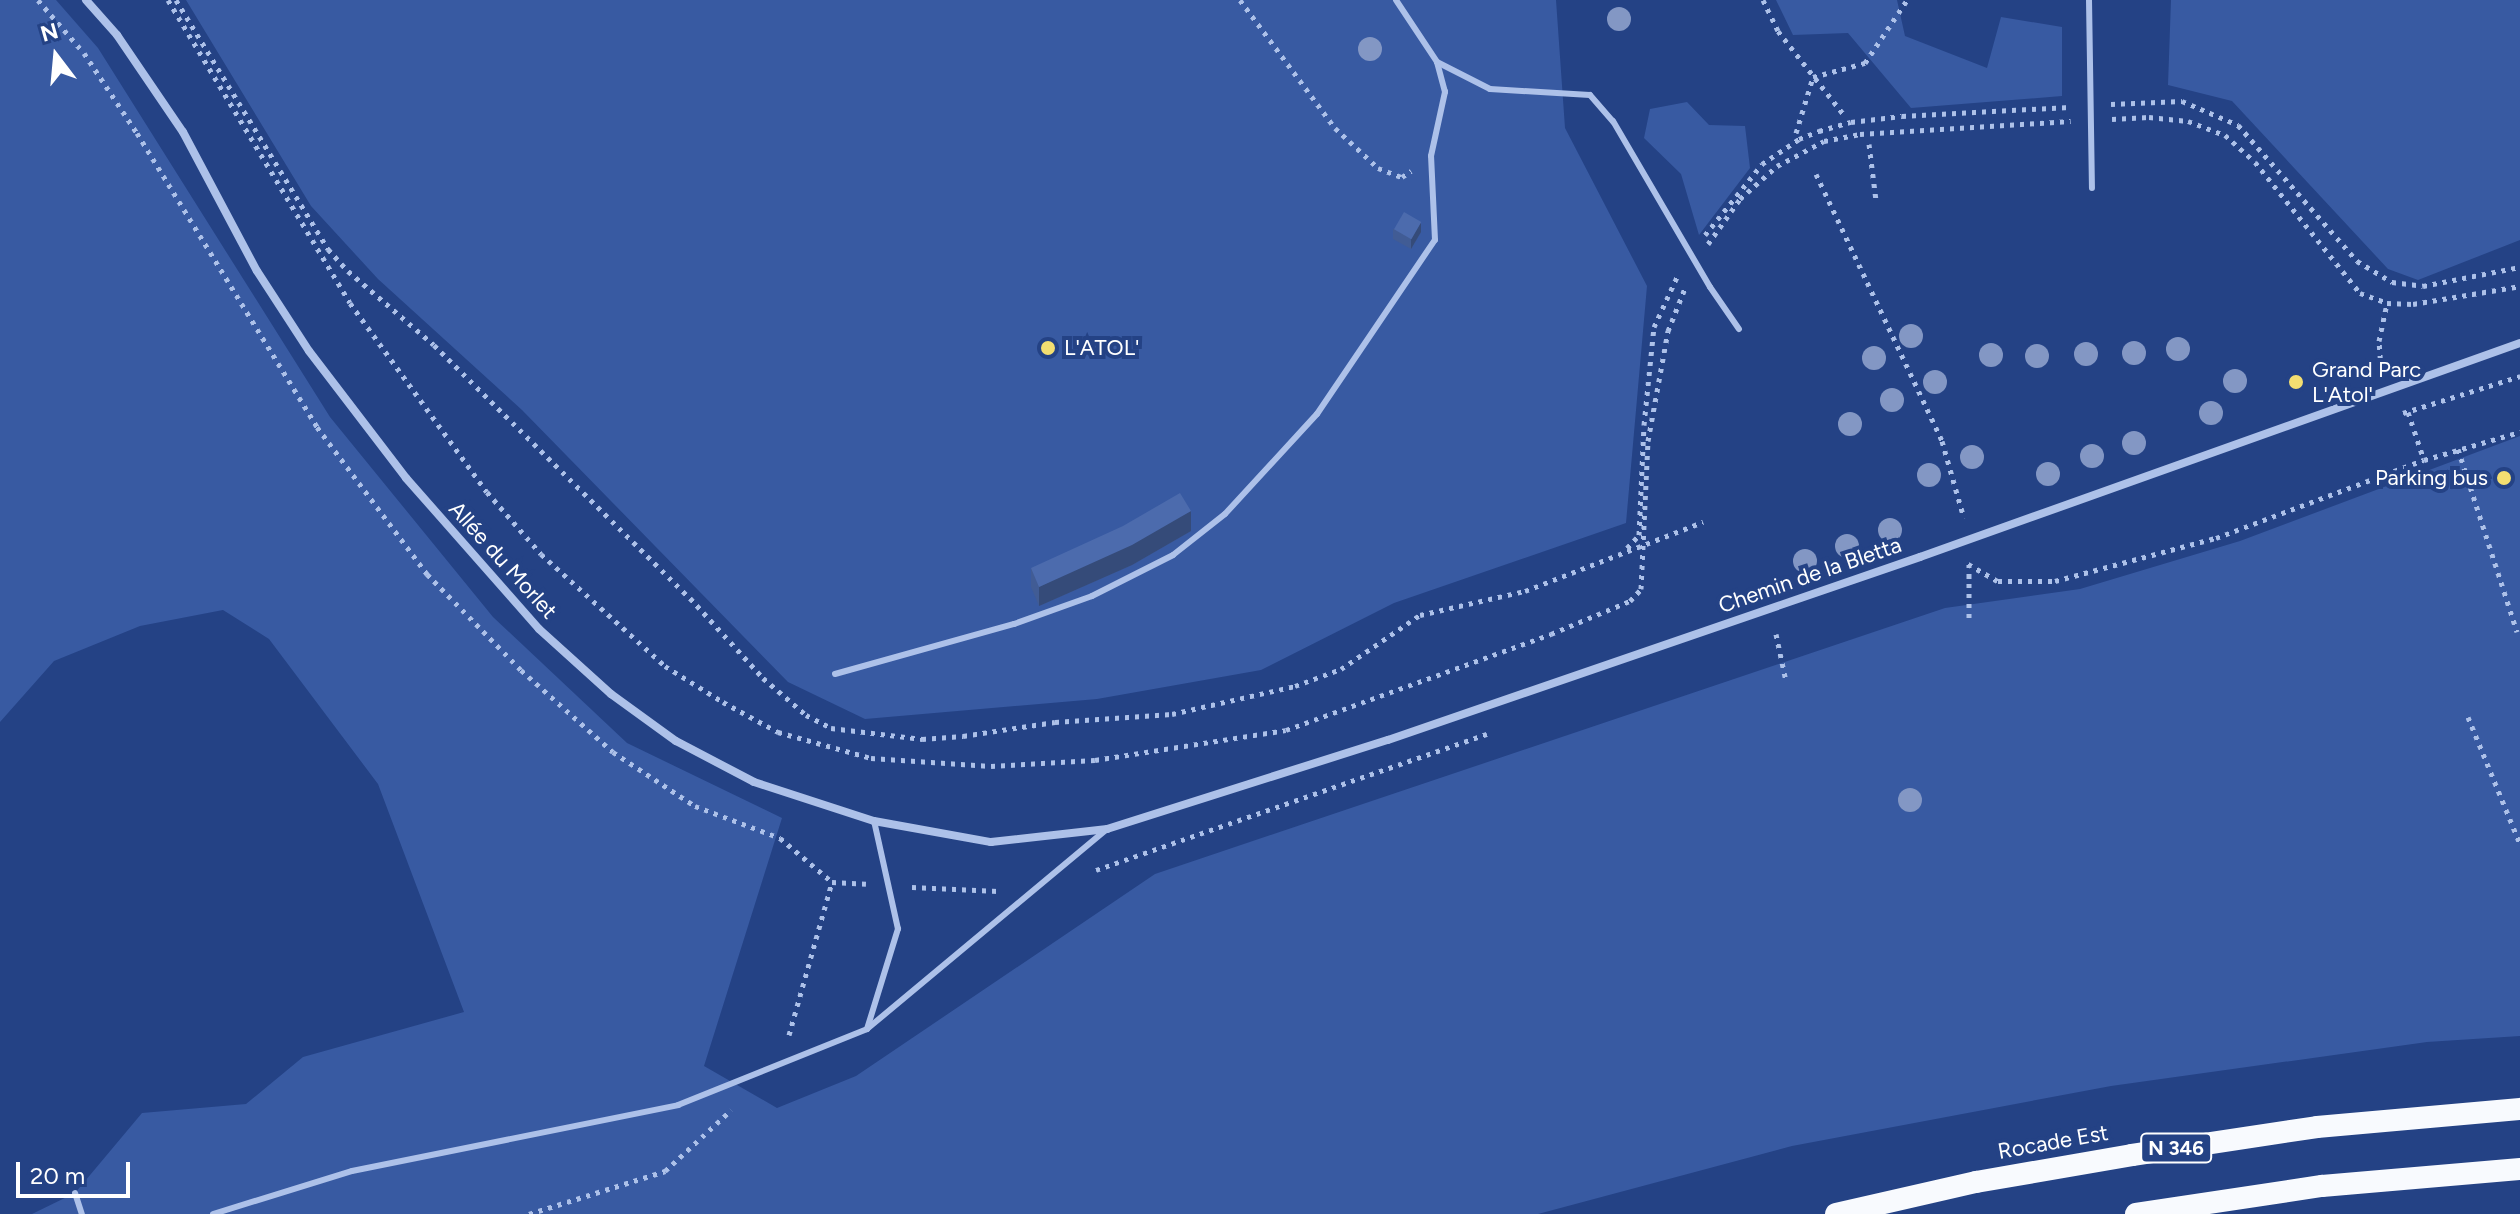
<!DOCTYPE html>
<html>
<head>
<meta charset="utf-8">
<style>
  body { margin:0 }
  #map { position:relative; width:2520px; height:1214px; overflow:hidden; background:#244285; font-family:Figtree,sans-serif }
  div>[style] { position:absolute }
  [style*='--x'] { left:calc(var(--x)*1px); top:calc(var(--y)*1px); width:calc(var(--w)*1px); rotate:calc(var(--a)*1deg) }
  .green>* { inset:0; background:#385aa2 }
  .path>* { height:5px; margin-top:-2.5px; transform-origin:0; background:repeating-linear-gradient(90deg,#adc1e9 0 4px,transparent 0 10px) }
  .service>* { height:6px; margin:-3px; padding:0 3px; transform-origin:3px; border-radius:3px; background:#adc1e9 }
  .minor>* { height:8px; margin:-4px; padding:0 4px; transform-origin:4px; border-radius:4px; background:#adc1e9 }
  .trunk>* { height:22px; margin:-11px; padding:0 11px; transform-origin:11px; border-radius:11px; background:#f8fafe }
  .trees>* { width:24px; height:24px; margin:-12px; border-radius:50%; background:#8397c4 }
  .wall>* { inset:0; background:#415c95 }
  .shaded-wall>* { inset:0; background:#354b79 }
  .building>* { inset:0; background:#4c6bad; transform-origin:0 0 }
  .dots>* { width:22px; height:22px; translate:-50% -50%; box-sizing:border-box; border:4px solid #244285; border-radius:50% }
  span { translate:-50% -50%; white-space:nowrap; text-align:center; line-height:1.15; -webkit-text-stroke:8px #244285; paint-order:stroke }
  .shield-label span { padding:2px 6px; background:#244285; border:2px solid; border-radius:6px; -webkit-text-stroke-width:0 }
  .shield-label { font-size:20px; color:#fff; font-weight:700 }
  .poi-label { font-size:22px; color:#fff }
  .left { translate:0 -50%; text-align:left }
  .right { translate:-100% -50%; text-align:right }
  .street-label { font-size:22px; color:#fff }
  .north { position:absolute; left:16px; top:16px; width:80px; height:80px; -webkit-text-stroke:6px #244285; paint-order:stroke; rotate:344deg; font-size:22px; font-weight:700; line-height:32px; text-align:center; color:#fff }
  .north::after { content:''; display:block; margin:auto; width:28px; height:36px; background:#fff; clip-path:polygon(50% 0,100% 100%,50% 72%,0 100%) }
  .scale { position:absolute; left:16px; top:1162px; width:114px; height:36px; box-sizing:border-box; border:4px solid #fff; border-top:0; padding-left:10px; font-size:24px; line-height:28px; white-space:nowrap; color:#fff; -webkit-text-stroke:6px #244285; paint-order:stroke }
</style>
</head>
<body>
<div id="map">
  <div class="green">
    <div style="clip-path:polygon(0 0,56px 0,98px 48px,330px 417px,493px 617px,627px 743px,782px 818px,704px 1066px,777px 1108px,856px 1076px,1155px 874px,1945px 608px,2080px 589px,2240px 541px,2520px 436px,2520px 1036px,2427px 1042px,2111px 1086px,1792px 1146px,1538px 1214px,32px 1214px,75px 1193px,142px 1113px,246px 1104px,303px 1057px,464px 1012px,378px 784px,269px 639px,223px 610px,140px 626px,54px 661px,0 722px)"></div>
    <div style="clip-path:polygon(186px 0,1556px 0,1565px 128px,1647px 286px,1626px 523px,1394px 603px,1261px 670px,1097px 699px,865px 719px,788px 682px,522px 410px,378px 279px,311px 206px)"></div>
    <div style="clip-path:polygon(1776px 0,1897px 0,1905px 36px,1987px 68px,2001px 17px,2062px 27px,2062px 96px,1911px 108px,1848px 33px,1793px 35px)"></div>
    <div style="clip-path:polygon(2171px 0,2520px 0,2520px 240px,2418px 280px,2388px 269px,2232px 101px,2168px 85px)"></div>
    <div style="clip-path:polygon(1687px 102px,1709px 125px,1745px 126px,1750px 168px,1699px 235px,1681px 174px,1644px 138px,1650px 109px)"></div>
  </div>
  <div class="path">
    <div style="--x:38;--y:0;--w:70;--a:49"></div>
    <div style="--x:84;--y:53;--w:96;--a:56.5"></div>
    <div style="--x:137;--y:133;--w:345;--a:58.5"></div>
    <div style="--x:317;--y:427;--w:184;--a:53.2"></div>
    <div style="--x:427;--y:574;--w:134;--a:45.6"></div>
    <div style="--x:521;--y:670;--w:123;--a:41.7"></div>
    <div style="--x:613;--y:752;--w:98;--a:33.4"></div>
    <div style="--x:695;--y:806;--w:91;--a:20.6"></div>
    <div style="--x:780;--y:838;--w:68;--a:40.2"></div>
    <div style="--x:832;--y:882;--w:34;--a:3"></div>
    <div style="--x:168;--y:0;--w:353;--a:59"></div>
    <div style="--x:350;--y:303;--w:233;--a:54.1"></div>
    <div style="--x:487;--y:492;--w:82;--a:48.9"></div>
    <div style="--x:541;--y:554;--w:167;--a:42.1"></div>
    <div style="--x:665;--y:666;--w:68;--a:31.8"></div>
    <div style="--x:723;--y:702;--w:63;--a:28.6"></div>
    <div style="--x:778;--y:732;--w:97;--a:15.6"></div>
    <div style="--x:871;--y:758;--w:120;--a:3.8"></div>
    <div style="--x:991;--y:766;--w:104;--a:-3.3"></div>
    <div style="--x:1095;--y:760;--w:193;--a:-8.9"></div>
    <div style="--x:1286;--y:730;--w:282;--a:-19.9"></div>
    <div style="--x:1551;--y:634;--w:86;--a:-22.7"></div>
    <div style="--x:1630;--y:601;--w:16;--a:-47"></div>
    <div style="--x:1641;--y:589;--w:148;--a:-87.3"></div>
    <div style="--x:1648;--y:441;--w:112;--a:-79.7"></div>
    <div style="--x:1668;--y:331;--w:46;--a:-68.4"></div>
    <div style="--x:176;--y:0;--w:292;--a:58.6"></div>
    <div style="--x:328;--y:249;--w:30;--a:48"></div>
    <div style="--x:348;--y:271;--w:113;--a:40.7"></div>
    <div style="--x:434;--y:345;--w:360;--a:44.7"></div>
    <div style="--x:690;--y:598;--w:108;--a:47.6"></div>
    <div style="--x:763;--y:678;--w:57;--a:40.7"></div>
    <div style="--x:806;--y:715;--w:28;--a:27"></div>
    <div style="--x:831;--y:728;--w:92;--a:6.9"></div>
    <div style="--x:922;--y:739;--w:41;--a:-4.2"></div>
    <div style="--x:963;--y:736;--w:93;--a:-8.7"></div>
    <div style="--x:1055;--y:722;--w:117;--a:-3.9"></div>
    <div style="--x:1172;--y:714;--w:126;--a:-12.8"></div>
    <div style="--x:1295;--y:686;--w:49;--a:-20.3"></div>
    <div style="--x:1341;--y:669;--w:96;--a:-34.4"></div>
    <div style="--x:1420;--y:615;--w:108;--a:-12.9"></div>
    <div style="--x:1525;--y:591;--w:191;--a:-21.2"></div>
    <div style="--x:1240;--y:0;--w:159;--a:53.4"></div>
    <div style="--x:1335;--y:128;--w:59;--a:42.9"></div>
    <div style="--x:1378;--y:168;--w:26;--a:21"></div>
    <div style="--x:1402;--y:177;--w:11;--a:-34"></div>
    <div style="--x:1763;--y:0;--w:34;--a:64"></div>
    <div style="--x:1778;--y:31;--w:108;--a:51.8"></div>
    <div style="--x:2111;--y:104;--w:71;--a:-2.4"></div>
    <div style="--x:2182;--y:101;--w:61;--a:23.2"></div>
    <div style="--x:2238;--y:125;--w:181;--a:48.8"></div>
    <div style="--x:2357;--y:261;--w:41;--a:31"></div>
    <div style="--x:2392;--y:282;--w:31;--a:7"></div>
    <div style="--x:2423;--y:286;--w:99;--a:-11.1"></div>
    <div style="--x:2112;--y:119;--w:37;--a:-3"></div>
    <div style="--x:2149;--y:117;--w:39;--a:6"></div>
    <div style="--x:2188;--y:121;--w:40;--a:21"></div>
    <div style="--x:2225;--y:135;--w:40;--a:42"></div>
    <div style="--x:2255;--y:162;--w:168;--a:51.3"></div>
    <div style="--x:2360;--y:293;--w:29;--a:20"></div>
    <div style="--x:2387;--y:303;--w:26;--a:2"></div>
    <div style="--x:2413;--y:304;--w:109;--a:-9.5"></div>
    <div style="--x:1796;--y:133;--w:59;--a:-73.1"></div>
    <div style="--x:1813;--y:77;--w:54;--a:-15.1"></div>
    <div style="--x:1865;--y:63;--w:76;--a:-56.3"></div>
    <div style="--x:1869;--y:144;--w:56;--a:82.9"></div>
    <div style="--x:1816;--y:174;--w:295;--a:64.7"></div>
    <div style="--x:1942;--y:441;--w:80;--a:74.1"></div>
    <div style="--x:1705;--y:235;--w:91;--a:-51.2"></div>
    <div style="--x:1762;--y:164;--w:45;--a:-34"></div>
    <div style="--x:1799;--y:139;--w:22;--a:-22"></div>
    <div style="--x:1819;--y:131;--w:33;--a:-16"></div>
    <div style="--x:1851;--y:122;--w:51;--a:-6.7"></div>
    <div style="--x:1902;--y:116;--w:168;--a:-3.1"></div>
    <div style="--x:1708;--y:244;--w:55;--a:-54.6"></div>
    <div style="--x:1740;--y:199;--w:50;--a:-41.7"></div>
    <div style="--x:1777;--y:166;--w:53;--a:-28"></div>
    <div style="--x:1824;--y:141;--w:37;--a:-11"></div>
    <div style="--x:1860;--y:134;--w:211;--a:-3.5"></div>
    <div style="--x:2381;--y:369;--w:28;--a:-94"></div>
    <div style="--x:2379;--y:341;--w:39;--a:-78"></div>
    <div style="--x:2408;--y:412;--w:51;--a:71.6"></div>
    <div style="--x:2403;--y:413;--w:123;--a:-17.5"></div>
    <div style="--x:2458;--y:449;--w:192;--a:72.1"></div>
    <div style="--x:1627;--y:548;--w:18;--a:-47"></div>
    <div style="--x:1639;--y:535;--w:110;--a:-87.4"></div>
    <div style="--x:1644;--y:425;--w:99;--a:-84.2"></div>
    <div style="--x:1654;--y:327;--w:55;--a:-65.3"></div>
    <div style="--x:1968;--y:564;--w:34;--a:30"></div>
    <div style="--x:1998;--y:581;--w:57;--a:0"></div>
    <div style="--x:2055;--y:581;--w:167;--a:-15"></div>
    <div style="--x:2216;--y:538;--w:222;--a:-20.6"></div>
    <div style="--x:2424;--y:460;--w:100;--a:-16.3"></div>
    <div style="--x:1969;--y:564;--w:58;--a:90"></div>
    <div style="--x:1776;--y:634;--w:48;--a:78"></div>
    <div style="--x:2468;--y:717;--w:137;--a:67.7"></div>
    <div style="--x:1096;--y:870;--w:414;--a:-19.2"></div>
    <div style="--x:912;--y:887;--w:86;--a:2.7"></div>
    <div style="--x:789;--y:1035;--w:159;--a:-74.3"></div>
    <div style="--x:529;--y:1214;--w:143;--a:-17.5"></div>
    <div style="--x:665;--y:1171;--w:90;--a:-42.7"></div>
  </div>
  <div class="service">
    <div style="--x:1396;--y:0;--w:74;--a:56.5"></div>
    <div style="--x:1437;--y:62;--w:59;--a:27"></div>
    <div style="--x:1490;--y:89;--w:100;--a:3.4"></div>
    <div style="--x:1590;--y:95;--w:35;--a:49"></div>
    <div style="--x:1613;--y:121;--w:192;--a:59.7"></div>
    <div style="--x:1710;--y:287;--w:51;--a:55.4"></div>
    <div style="--x:2089;--y:0;--w:188;--a:89.1"></div>
    <div style="--x:835;--y:674;--w:186;--a:-15.6"></div>
    <div style="--x:1014;--y:624;--w:83;--a:-19.7"></div>
    <div style="--x:1092;--y:596;--w:91;--a:-26.8"></div>
    <div style="--x:1173;--y:555;--w:66;--a:-38.3"></div>
    <div style="--x:1225;--y:514;--w:136;--a:-47.4"></div>
    <div style="--x:1317;--y:414;--w:210;--a:-55.9"></div>
    <div style="--x:1435;--y:240;--w:84;--a:-92.7"></div>
    <div style="--x:1431;--y:156;--w:66;--a:-77.7"></div>
    <div style="--x:1445;--y:92;--w:31;--a:-105"></div>
    <div style="--x:867;--y:1029;--w:105;--a:-72.8"></div>
    <div style="--x:898;--y:929;--w:111;--a:-102.5"></div>
    <div style="--x:75;--y:1193;--w:22;--a:72"></div>
    <div style="--x:213;--y:1214;--w:145;--a:-17.2"></div>
    <div style="--x:352;--y:1171;--w:333;--a:-11.4"></div>
    <div style="--x:678;--y:1105;--w:204;--a:-21.9"></div>
    <div style="--x:867;--y:1029;--w:311;--a:-39.8"></div>
  </div>
  <div class="minor">
    <div style="--x:86;--y:0;--w:47;--a:48.5"></div>
    <div style="--x:117;--y:35;--w:117;--a:55.8"></div>
    <div style="--x:183;--y:132;--w:157;--a:62"></div>
    <div style="--x:257;--y:271;--w:95;--a:57"></div>
    <div style="--x:309;--y:351;--w:160;--a:52.6"></div>
    <div style="--x:406;--y:478;--w:201;--a:48.6"></div>
    <div style="--x:539;--y:629;--w:97;--a:42.1"></div>
    <div style="--x:611;--y:694;--w:80;--a:35.9"></div>
    <div style="--x:676;--y:741;--w:88;--a:27.7"></div>
    <div style="--x:754;--y:782;--w:126;--a:18"></div>
    <div style="--x:874;--y:821;--w:119;--a:10.2"></div>
    <div style="--x:991;--y:842;--w:117;--a:-6.4"></div>
    <div style="--x:1107;--y:829;--w:295;--a:-17.6"></div>
    <div style="--x:1388;--y:740;--w:563;--a:-18.98"></div>
    <div style="--x:1920;--y:557;--w:637;--a:-19.63"></div>
  </div>
  <div class="trunk">
    <div style="--x:1836;--y:1214;--w:144;--a:-12.9"></div>
    <div style="--x:1976;--y:1182;--w:158;--a:-9.8"></div>
    <div style="--x:2132;--y:1155;--w:187;--a:-8.6"></div>
    <div style="--x:2317;--y:1127;--w:204;--a:-5.1"></div>
    <div style="--x:2136;--y:1214;--w:188;--a:-8.6"></div>
    <div style="--x:2322;--y:1186;--w:199;--a:-4.9"></div>
  </div>
  <div class="trees">
    <div style="left:1619px;top:19px"></div>
    <div style="left:1370px;top:49px"></div>
    <div style="left:1911px;top:336px"></div>
    <div style="left:2178px;top:349px"></div>
    <div style="left:2134px;top:353px"></div>
    <div style="left:2086px;top:354px"></div>
    <div style="left:1991px;top:355px"></div>
    <div style="left:2037px;top:356px"></div>
    <div style="left:1874px;top:358px"></div>
    <div style="left:2235px;top:381px"></div>
    <div style="left:1935px;top:382px"></div>
    <div style="left:1892px;top:400px"></div>
    <div style="left:2211px;top:413px"></div>
    <div style="left:1850px;top:424px"></div>
    <div style="left:2134px;top:443px"></div>
    <div style="left:2092px;top:456px"></div>
    <div style="left:1972px;top:457px"></div>
    <div style="left:2048px;top:474px"></div>
    <div style="left:1929px;top:475px"></div>
    <div style="left:1890px;top:530px"></div>
    <div style="left:1847px;top:546px"></div>
    <div style="left:1805px;top:561px"></div>
    <div style="left:1910px;top:800px"></div>
  </div>
  <div class="wall">
    <div style="clip-path:polygon(1393px 229px,1421px 232px,1411px 249px,1393px 239px)"></div>
    <div style="clip-path:polygon(1191px 531px,1132px 565px,1039px 606px,1031px 587px,1031px 568px)"></div>
  </div>
  <div class="shaded-wall">
    <div style="clip-path:polygon(1421px 222px,1421px 232px,1411px 249px,1411px 239px)"></div>
    <div style="clip-path:polygon(1191px 511px,1191px 531px,1132px 565px,1039px 606px,1039px 587px)"></div>
  </div>
  <div class="building">
    <div style="left:1404px;top:212px;width:20px;height:20px;rotate:30deg"></div>
    <div style="clip-path:polygon(1180px 493px,1191px 511px,1132px 545px,1039px 587px,1031px 568px,1123px 526px)"></div>
  </div>
  <div class="dots">
    <div style="left:1048px;top:348px;background:#f3de71"></div>
    <div style="left:2296px;top:382px;background:#f3de71"></div>
    <div style="left:2504px;top:478px;background:#f3de71"></div>
  </div>
  <div class="shield-label">
    <span style="left:2176px;top:1148px">N 346</span>
  </div>
  <div class="poi-label">
    <span class="left" style="left:1064px;top:348px">L'ATOL'</span>
    <span class="left" style="left:2312px;top:382px">Grand Parc<br>L'Atol'</span>
    <span class="right" style="left:2488px;top:478px">Parking bus</span>
  </div>
  <div class="street-label">
    <span style="left:503px;top:560px;rotate:48deg">Allée du Morlet</span>
    <span style="left:1810px;top:575px;rotate:-19deg">Chemin de la Bletta</span>
    <span style="left:2053px;top:1142px;rotate:-10deg">Rocade Est</span>
  </div>
  <div class="north">N</div>
  <div class="scale">20 m</div>
</div>
</body>
</html>
